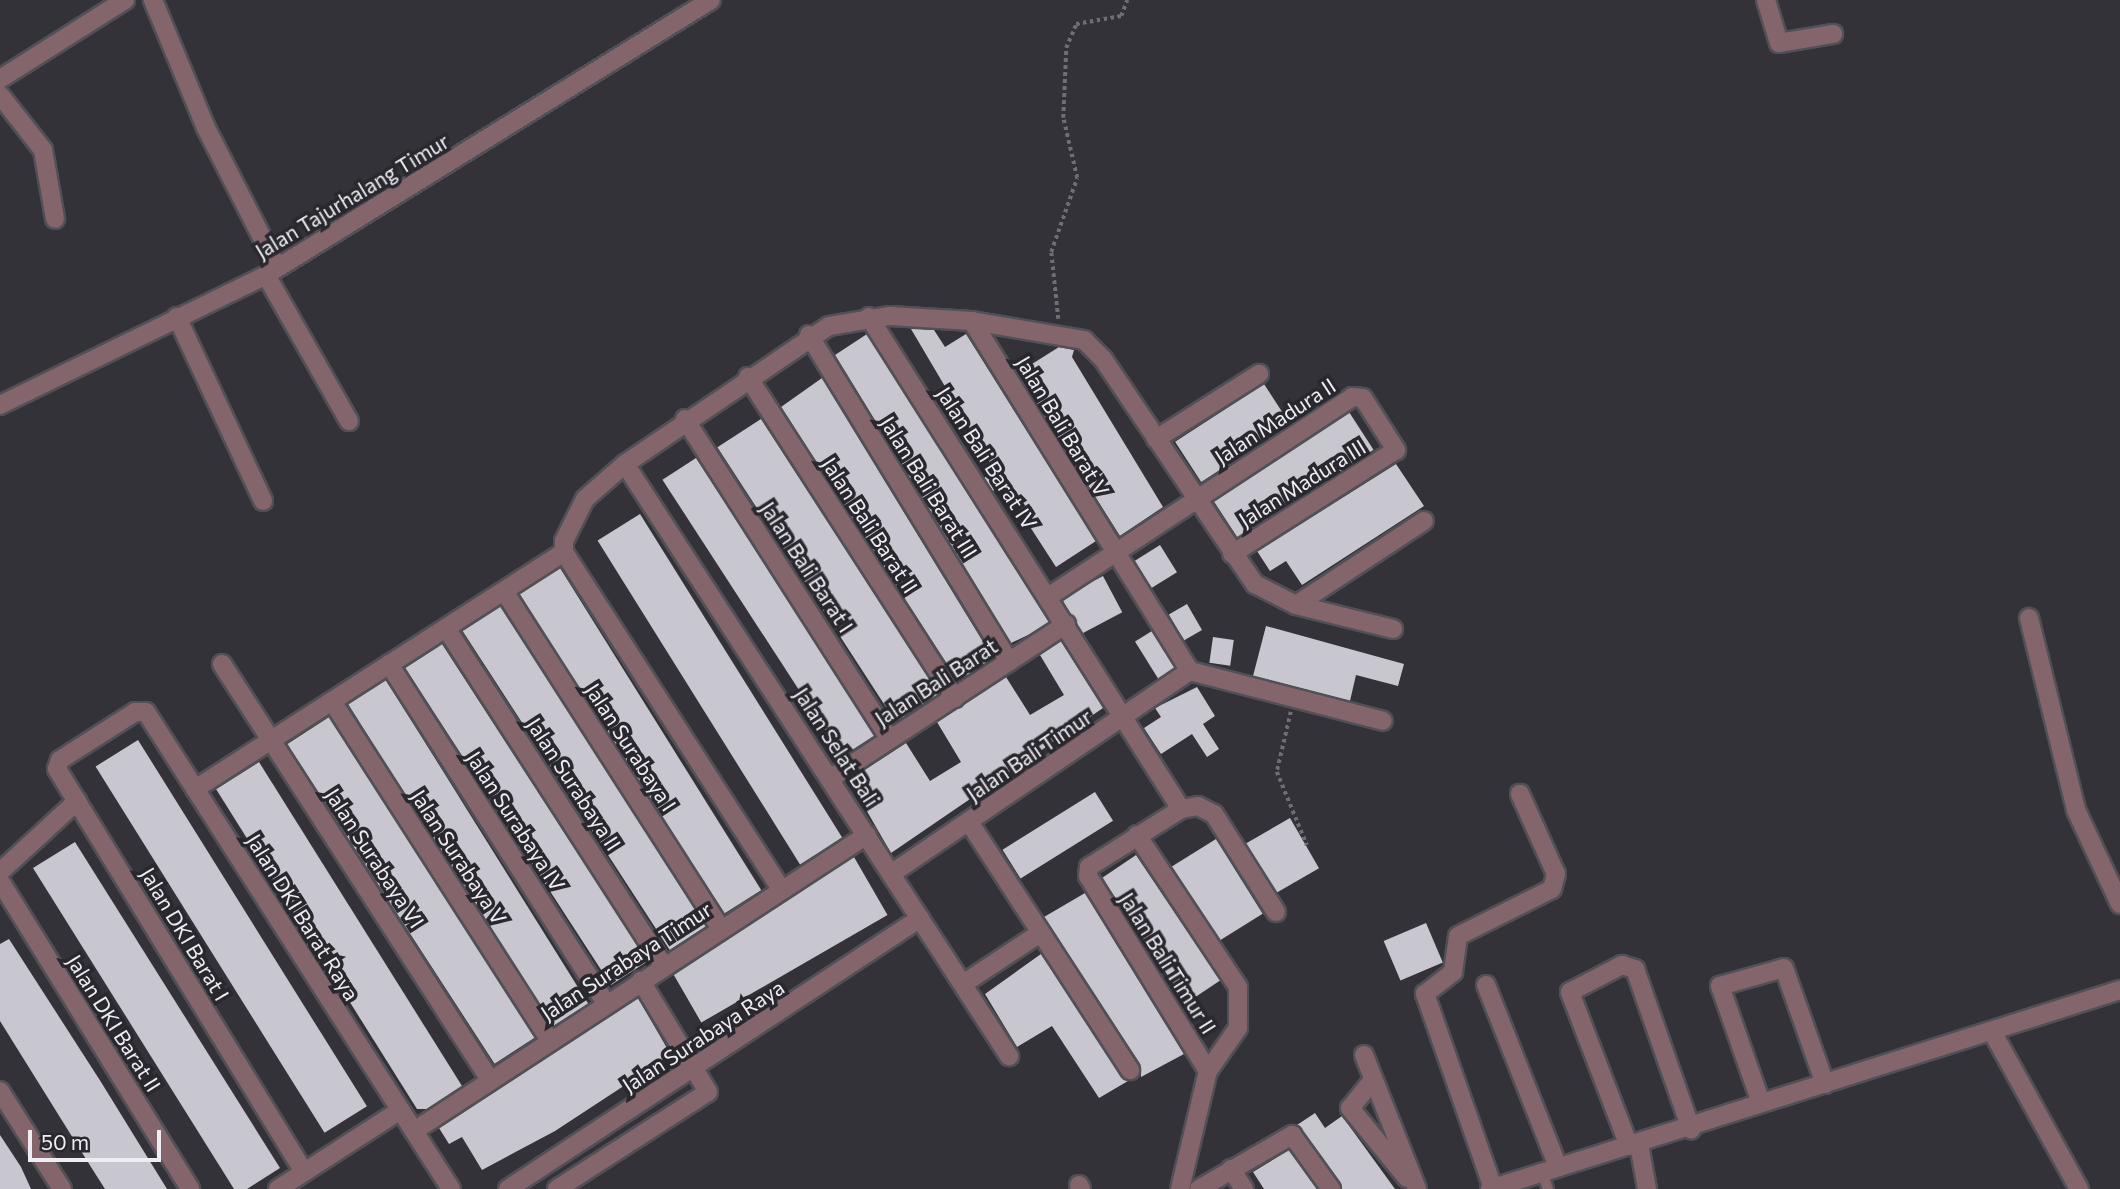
<!DOCTYPE html>
<html>
<head>
<meta charset="utf-8">
<style>
  body { margin:0 }
  #map { position:relative; width:2120px; height:1189px; overflow:hidden; background:#333238; font-family:Commissioner,sans-serif }
  div>[style] { position:absolute }
  [style*='--x'] { left:calc(var(--x)*1px); top:calc(var(--y)*1px); width:calc(var(--w)*1px); rotate:calc(var(--a)*1deg) }
  .building>* { inset:0; background:#c8c7cf; transform-origin:0 0 }
  .path>* { height:3.5px; margin-top:-1.75px; transform-origin:0; background:repeating-linear-gradient(90deg,#6f6e74 0 3.5px,transparent 0 7px) }
  .roads { filter:drop-shadow(2px 0 #515056) drop-shadow(-2px 0 #515056) drop-shadow(0 2px #515056) drop-shadow(0 -2px #515056) }
  .service>* { height:10px; margin:-5px; padding:0 5px; transform-origin:5px; border-radius:5px; background:#84656c }
  .minor>* { height:18px; margin:-9px; padding:0 9px; transform-origin:9px; border-radius:9px; background:#84656c }
  span { translate:-50% -50%; white-space:nowrap; text-align:center; line-height:1.15; -webkit-text-stroke:7px #29282e; paint-order:stroke }
  .street-label { font-size:21px; color:#eeeef2 }
  .scale { position:absolute; left:28px; top:1130px; width:133px; height:32px; box-sizing:border-box; border:4px solid #eeeef2; border-top:0; padding-left:9px; font-size:21px; line-height:24px; white-space:nowrap; color:#eeeef2; -webkit-text-stroke:5px #29282e; paint-order:stroke }
</style>
</head>
<body>
<div id="map">
  <div class="building">
    <div style="clip-path:polygon(911px 329px,934px 330px,945px 347px,966px 334px,1096px 541px,1056px 567px,1003px 485px,993px 491px,984px 478px,995px 471px)"></div>
    <div style="clip-path:polygon(867px 334px,1049px 622px,1028px 635px,1011px 643px,835px 355px)"></div>
    <div style="clip-path:polygon(1059px 347px,1074px 350px,1072px 357px,1163px 507px,1120px 536px,1026px 387px,1033px 383px,1024px 369px)"></div>
    <div style="clip-path:polygon(822px 378px,993px 658px,958px 681px,781px 407px)"></div>
    <div style="left:1264px;top:384px;width:48px;height:106px;rotate:57deg"></div>
    <div style="left:1349px;top:412px;width:45px;height:162px;rotate:57deg"></div>
    <div style="left:761px;top:419px;width:328px;height:52px;rotate:57deg"></div>
    <div style="left:696px;top:458px;width:330px;height:40px;rotate:57deg"></div>
    <div style="clip-path:polygon(1396px 464px,1424px 506px,1302px 585px,1286px 561px,1270px 571px,1257px 551px)"></div>
    <div style="left:640px;top:514px;width:382px;height:50px;rotate:58deg"></div>
    <div style="left:1160px;top:545px;width:32px;height:30px;rotate:58deg"></div>
    <div style="left:560px;top:568px;width:380px;height:48px;rotate:58deg"></div>
    <div style="left:1103px;top:576px;width:41px;height:47px;rotate:62deg"></div>
    <div style="left:1187px;top:604px;width:30px;height:21px;rotate:60deg"></div>
    <div style="left:500px;top:606px;width:381px;height:45px;rotate:57deg"></div>
    <div style="clip-path:polygon(1266px 626px,1404px 664px,1398px 686px,1356px 675px,1350px 701px,1253px 676px)"></div>
    <div style="left:1152px;top:631px;width:44px;height:20px;rotate:58deg"></div>
    <div style="left:1213px;top:637px;width:21px;height:26px;rotate:8deg"></div>
    <div style="clip-path:polygon(1061px 641px,1103px 708px,891px 853px,849px 780px,906px 743px,930px 781px,961px 762px,937px 722px,1006px 677px,1030px 715px,1064px 695px,1040px 655px)"></div>
    <div style="left:442px;top:644px;width:378px;height:44px;rotate:57deg"></div>
    <div style="left:386px;top:680px;width:382px;height:45px;rotate:58deg"></div>
    <div style="clip-path:polygon(1197px 687px,1215px 716px,1203px 724px,1219px 749px,1207px 757px,1192px 734px,1161px 754px,1144px 728px,1161px 717px,1155px 708px)"></div>
    <div style="left:329px;top:717px;width:381px;height:50px;rotate:57deg"></div>
    <div style="left:138px;top:740px;width:432px;height:50px;rotate:58deg"></div>
    <div style="clip-path:polygon(259px 762px,462px 1086px,427px 1109px,417px 1109px,216px 789px)"></div>
    <div style="left:1095px;top:792px;width:34px;height:109px;rotate:58deg"></div>
    <div style="left:1290px;top:818px;width:58px;height:51px;rotate:60deg"></div>
    <div style="left:1216px;top:839px;width:88px;height:52px;rotate:58deg"></div>
    <div style="clip-path:polygon(75px 842px,280px 1168px,247px 1189px,234px 1189px,33px 868px)"></div>
    <div style="left:1136px;top:855px;width:151px;height:41px;rotate:56deg"></div>
    <div style="left:854px;top:857px;width:67px;height:215px;rotate:60deg"></div>
    <div style="clip-path:polygon(1085px 893px,1184px 1054px,1141px 1077px,1140px 1064px,1044px 917px)"></div>
    <div style="left:1426px;top:923px;width:43px;height:46px;rotate:67deg"></div>
    <div style="clip-path:polygon(9px 939px,101px 1082px,167px 1189px,105px 1189px,91px 1167px,0 1021px,0 944px)"></div>
    <div style="clip-path:polygon(1041px 954px,1128px 1081px,1099px 1098px,1052px 1026px,1017px 1047px,985px 994px)"></div>
    <div style="clip-path:polygon(638px 998px,671px 1055px,555px 1131px,482px 1170px,462px 1137px,449px 1144px,439px 1128px)"></div>
    <div style="clip-path:polygon(1315px 1113px,1325px 1128px,1342px 1116px,1395px 1189px,1342px 1189px,1297px 1125px)"></div>
    <div style="clip-path:polygon(0 1135px,21px 1167px,31px 1189px,0 1189px)"></div>
    <div style="clip-path:polygon(1289px 1150px,1317px 1189px,1264px 1189px,1253px 1172px)"></div>
  </div>
  <div class="path">
    <div style="--x:1058;--y:319;--w:67;--a:-96"></div>
    <div style="--x:1051;--y:252;--w:78;--a:-70.6"></div>
    <div style="--x:1077;--y:178;--w:62;--a:-103.1"></div>
    <div style="--x:1063;--y:118;--w:70;--a:-87.5"></div>
    <div style="--x:1066;--y:48;--w:26;--a:-67"></div>
    <div style="--x:1076;--y:24;--w:46;--a:-10.1"></div>
    <div style="--x:1121;--y:16;--w:17;--a:-69"></div>
    <div style="--x:1291;--y:712;--w:62;--a:103.1"></div>
    <div style="--x:1277;--y:772;--w:79;--a:67.7"></div>
  </div>
  <div class="roads">
    <div class="service">
      <div style="--x:1542;--y:1172;--w:18;--a:71"></div>
    </div>
    <div class="minor">
      <div style="--x:153;--y:0;--w:139;--a:67.5"></div>
      <div style="--x:206;--y:128;--w:156;--a:62.9"></div>
      <div style="--x:1766;--y:0;--w:45;--a:73.2"></div>
      <div style="--x:1779;--y:43;--w:55;--a:-9.5"></div>
      <div style="--x:0;--y:79;--w:148;--a:-32.3"></div>
      <div style="--x:0;--y:95;--w:70;--a:52"></div>
      <div style="--x:43;--y:150;--w:70;--a:80.1"></div>
      <div style="--x:266;--y:275;--w:168;--a:60.4"></div>
      <div style="--x:177;--y:317;--w:203;--a:64.9"></div>
      <div style="--x:869;--y:317;--w:583;--a:57.62"></div>
      <div style="--x:972;--y:321;--w:412;--a:58.1"></div>
      <div style="--x:1190;--y:671;--w:199;--a:14.5"></div>
      <div style="--x:809;--y:335;--w:383;--a:58.5"></div>
      <div style="--x:748;--y:377;--w:382;--a:57.2"></div>
      <div style="--x:0;--y:405;--w:296;--a:-26"></div>
      <div style="--x:266;--y:275;--w:523;--a:-31.72"></div>
      <div style="--x:685;--y:419;--w:380;--a:57.4"></div>
      <div style="--x:1156;--y:439;--w:122;--a:-32.3"></div>
      <div style="--x:625;--y:464;--w:706;--a:57.03"></div>
      <div style="--x:504;--y:591;--w:400;--a:57.3"></div>
      <div style="--x:1048;--y:597;--w:364;--a:-33.3"></div>
      <div style="--x:1352;--y:397;--w:11;--a:5"></div>
      <div style="--x:1363;--y:398;--w:62;--a:57.6"></div>
      <div style="--x:1396;--y:450;--w:194;--a:147.6"></div>
      <div style="--x:1296;--y:605;--w:153;--a:-33.3"></div>
      <div style="--x:2029;--y:618;--w:198;--a:76.2"></div>
      <div style="--x:2076;--y:810;--w:104;--a:64.9"></div>
      <div style="--x:446;--y:628;--w:401;--a:57.2"></div>
      <div style="--x:222;--y:664;--w:491;--a:57.2"></div>
      <div style="--x:389;--y:664;--w:401;--a:57.4"></div>
      <div style="--x:332;--y:701;--w:400;--a:57.3"></div>
      <div style="--x:831;--y:778;--w:281;--a:-33.2"></div>
      <div style="--x:195;--y:789;--w:439;--a:-32.7"></div>
      <div style="--x:969;--y:822;--w:296;--a:57"></div>
      <div style="--x:1137;--y:835;--w:182;--a:56.4"></div>
      <div style="--x:1238;--y:987;--w:41;--a:90"></div>
      <div style="--x:1238;--y:1028;--w:52;--a:124.9"></div>
      <div style="--x:0;--y:872;--w:105;--a:-42.7"></div>
      <div style="--x:891;--y:874;--w:361;--a:-34.2"></div>
      <div style="--x:0;--y:881;--w:362;--a:58.3"></div>
      <div style="--x:781;--y:889;--w:401;--a:-122.8"></div>
      <div style="--x:564;--y:552;--w:11;--a:-90"></div>
      <div style="--x:564;--y:541;--w:47;--a:-63.4"></div>
      <div style="--x:585;--y:499;--w:53;--a:-41.2"></div>
      <div style="--x:625;--y:464;--w:246;--a:-34.1"></div>
      <div style="--x:829;--y:326;--w:62;--a:-9.3"></div>
      <div style="--x:890;--y:316;--w:82;--a:3.5"></div>
      <div style="--x:972;--y:321;--w:114;--a:9.6"></div>
      <div style="--x:1084;--y:340;--w:27;--a:45"></div>
      <div style="--x:1103;--y:359;--w:272;--a:56"></div>
      <div style="--x:1255;--y:584;--w:46;--a:27.1"></div>
      <div style="--x:1296;--y:605;--w:100;--a:13.9"></div>
      <div style="--x:963;--y:984;--w:92;--a:-33.5"></div>
      <div style="--x:1486;--y:985;--w:196;--a:68.4"></div>
      <div style="--x:1994;--y:1035;--w:176;--a:61.1"></div>
      <div style="--x:1364;--y:1055;--w:144;--a:68.4"></div>
      <div style="--x:1373;--y:1080;--w:36;--a:129"></div>
      <div style="--x:1350;--y:1108;--w:90;--a:50.8"></div>
      <div style="--x:0;--y:1091;--w:116;--a:57.7"></div>
      <div style="--x:1760;--y:1100;--w:121;--a:-109.3"></div>
      <div style="--x:1720;--y:986;--w:66;--a:-15.7"></div>
      <div style="--x:1784;--y:968;--w:123;--a:70.5"></div>
      <div style="--x:414;--y:1131;--w:541;--a:-33.16"></div>
      <div style="--x:1639;--y:1144;--w:46;--a:79.9"></div>
      <div style="--x:1629;--y:1146;--w:165;--a:-111"></div>
      <div style="--x:1570;--y:992;--w:59;--a:-27.4"></div>
      <div style="--x:1622;--y:965;--w:14;--a:17"></div>
      <div style="--x:1635;--y:969;--w:170;--a:70.7"></div>
      <div style="--x:1231;--y:1169;--w:24;--a:57"></div>
      <div style="--x:304;--y:1172;--w:473;--a:-121.5"></div>
      <div style="--x:57;--y:769;--w:9;--a:-72"></div>
      <div style="--x:60;--y:760;--w:89;--a:-32.6"></div>
      <div style="--x:135;--y:712;--w:11;--a:0"></div>
      <div style="--x:146;--y:712;--w:566;--a:57.4"></div>
      <div style="--x:1079;--y:1185;--w:4;--a:63"></div>
      <div style="--x:1493;--y:1188;--w:206;--a:-109.3"></div>
      <div style="--x:1425;--y:994;--w:36;--a:-38"></div>
      <div style="--x:1453;--y:972;--w:36;--a:-82"></div>
      <div style="--x:1458;--y:936;--w:105;--a:-26.6"></div>
      <div style="--x:1552;--y:889;--w:16;--a:-75"></div>
      <div style="--x:1556;--y:874;--w:88;--a:-114.2"></div>
      <div style="--x:278;--y:1189;--w:144;--a:-32.8"></div>
      <div style="--x:508;--y:1189;--w:493;--a:-33.3"></div>
      <div style="--x:557;--y:1189;--w:179;--a:-32.7"></div>
      <div style="--x:708;--y:1092;--w:130;--a:-121.1"></div>
      <div style="--x:1180;--y:1189;--w:121;--a:-76.7"></div>
      <div style="--x:1208;--y:1071;--w:229;--a:-121.6"></div>
      <div style="--x:1088;--y:876;--w:9;--a:-84"></div>
      <div style="--x:1089;--y:867;--w:109;--a:-32.2"></div>
      <div style="--x:1181;--y:809;--w:17;--a:-10"></div>
      <div style="--x:1198;--y:806;--w:18;--a:27"></div>
      <div style="--x:1214;--y:814;--w:116;--a:57.7"></div>
      <div style="--x:1199;--y:1189;--w:108;--a:-30.1"></div>
      <div style="--x:1292;--y:1135;--w:67;--a:54.2"></div>
      <div style="--x:1490;--y:1189;--w:661;--a:-17.53"></div>
    </div>
  </div>
  <div class="street-label">
    <span style="left:352px;top:196px;rotate:-31deg">Jalan Tajurhalang Timur</span>
    <span style="left:1275px;top:421px;rotate:-33deg">Jalan Madura II</span>
    <span style="left:1063px;top:426px;rotate:59deg">Jalan Bali Barat V</span>
    <span style="left:987px;top:458px;rotate:57deg">Jalan Bali Barat IV</span>
    <span style="left:1302px;top:483px;rotate:-32deg">Jalan Madura III</span>
    <span style="left:929px;top:487px;rotate:58deg">Jalan Bali Barat III</span>
    <span style="left:870px;top:525px;rotate:57deg">Jalan Bali Barat II</span>
    <span style="left:807px;top:567px;rotate:57deg">Jalan Bali Barat I</span>
    <span style="left:936px;top:682px;rotate:-33deg">Jalan Bali Barat</span>
    <span style="left:631px;top:747px;rotate:57deg">Jalan Surabaya I</span>
    <span style="left:837px;top:747px;rotate:57deg">Jalan Selat Bali</span>
    <span style="left:1029px;top:755px;rotate:-34deg">Jalan Bali Timur</span>
    <span style="left:574px;top:784px;rotate:57deg">Jalan Surabaya II</span>
    <span style="left:516px;top:821px;rotate:57deg">Jalan Surabaya IV</span>
    <span style="left:459px;top:857px;rotate:57deg">Jalan Surabaya V</span>
    <span style="left:375px;top:858px;rotate:57deg">Jalan Surabaya VI</span>
    <span style="left:303px;top:917px;rotate:58deg">Jalan DKI Barat Raya</span>
    <span style="left:185px;top:934px;rotate:59deg">Jalan DKI Barat I</span>
    <span style="left:626px;top:961px;rotate:-33deg">Jalan Surabaya Timur</span>
    <span style="left:1168px;top:963px;rotate:58deg">Jalan Bali Timur II</span>
    <span style="left:114px;top:1023px;rotate:58deg">Jalan DKI Barat II</span>
    <span style="left:703px;top:1036px;rotate:-33deg">Jalan Surabaya Raya</span>
  </div>
  <div class="scale">50 m</div>
</div>
</body>
</html>
